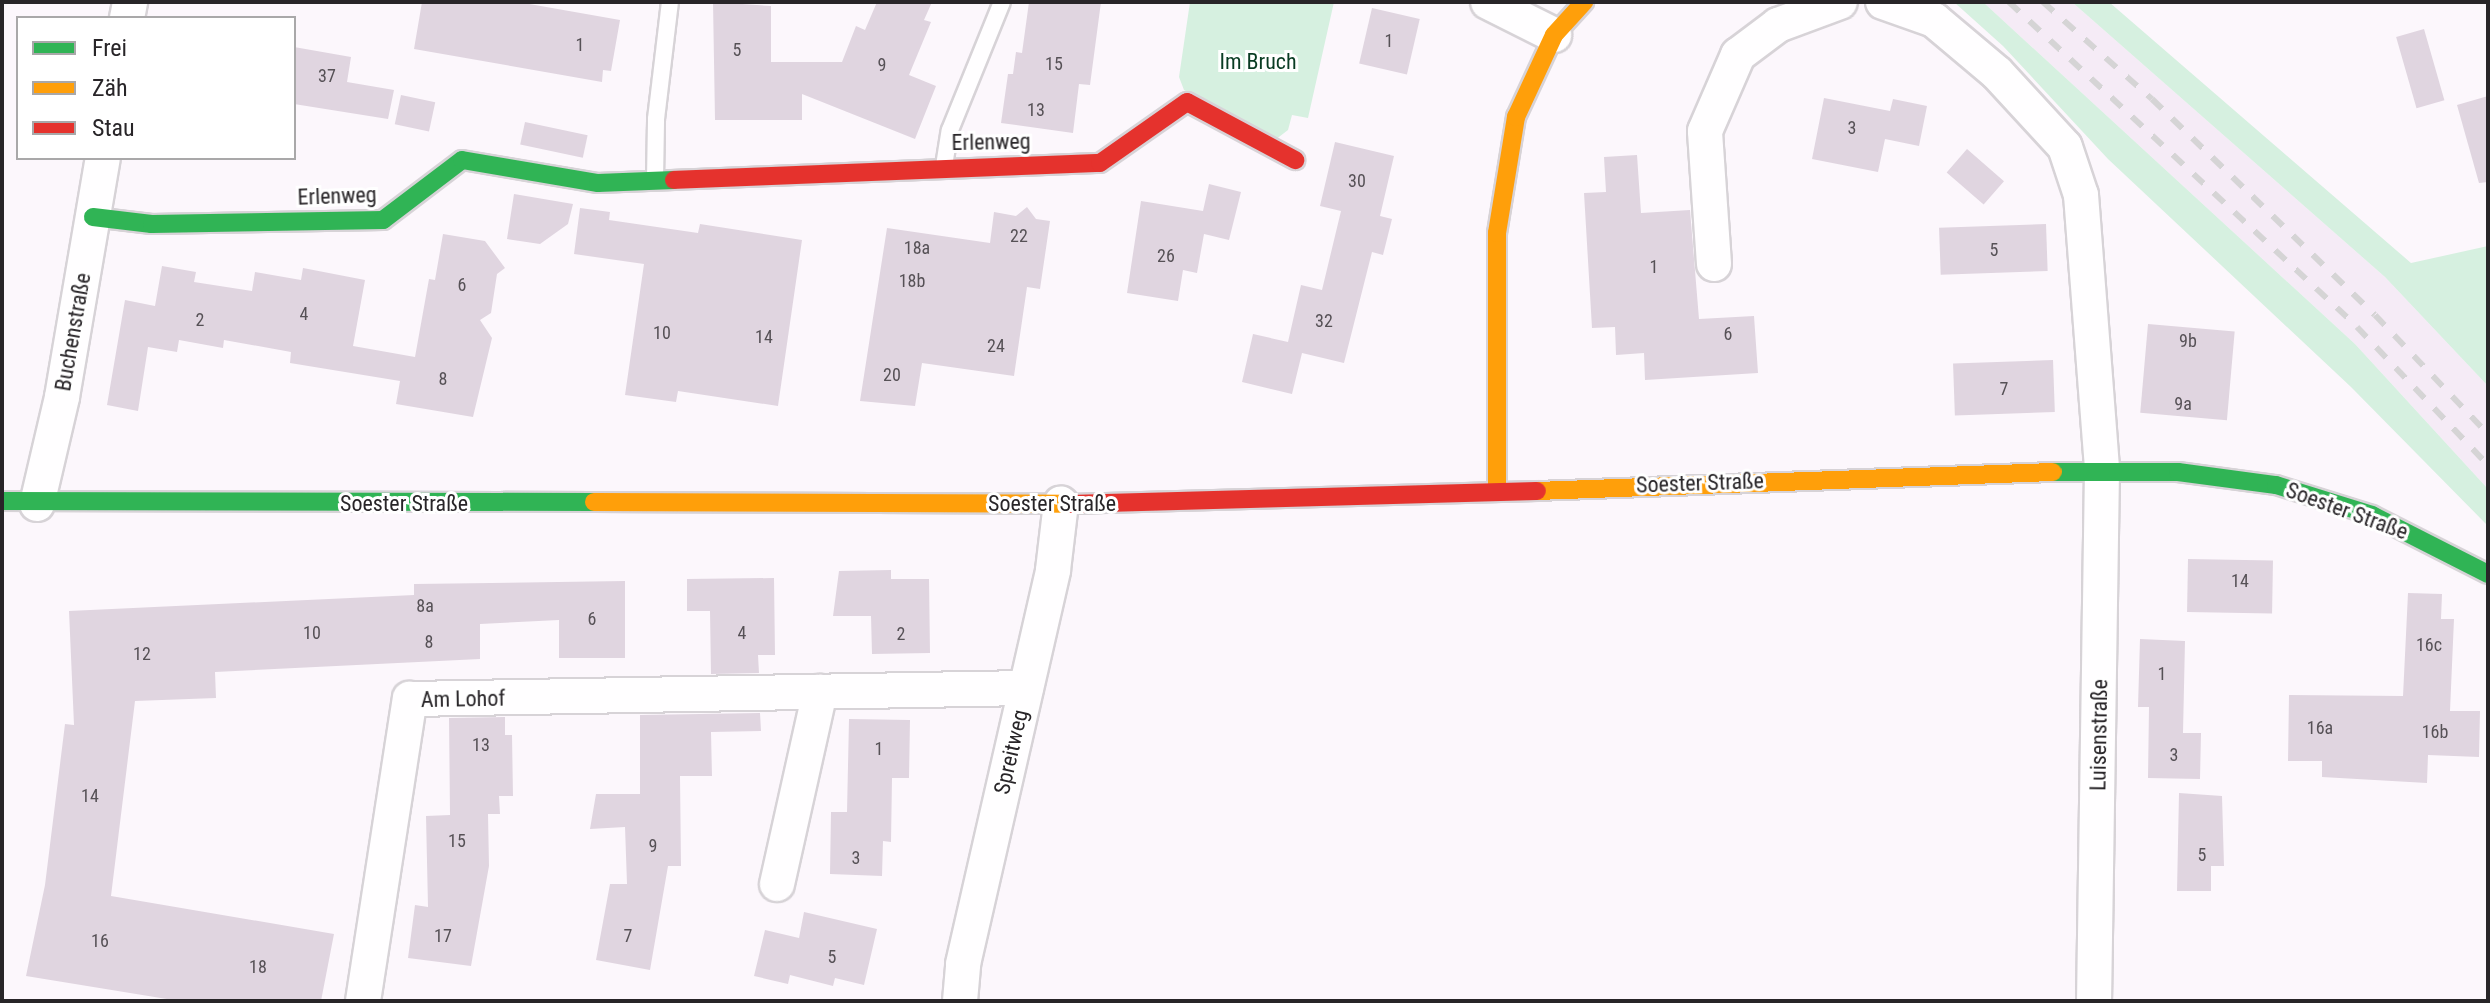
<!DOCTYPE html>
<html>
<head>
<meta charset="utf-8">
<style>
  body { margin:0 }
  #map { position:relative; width:2490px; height:1003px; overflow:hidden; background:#fcf7fc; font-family:"Roboto Condensed",sans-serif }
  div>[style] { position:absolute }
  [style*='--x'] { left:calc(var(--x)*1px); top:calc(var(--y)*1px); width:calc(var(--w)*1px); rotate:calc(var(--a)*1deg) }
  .built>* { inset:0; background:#f5ebf6 }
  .green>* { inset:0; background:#d6f0e0 }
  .building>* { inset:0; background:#e0d5e0; transform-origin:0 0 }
  .roads { filter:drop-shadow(2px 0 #d7d3d7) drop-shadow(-2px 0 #d7d3d7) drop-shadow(0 2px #d7d3d7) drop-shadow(0 -2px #d7d3d7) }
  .lane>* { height:16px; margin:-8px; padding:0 8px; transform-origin:8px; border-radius:8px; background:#fffeff }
  .street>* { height:34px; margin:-17px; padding:0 17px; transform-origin:17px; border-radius:17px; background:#fffeff }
  .fast>* { height:18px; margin:-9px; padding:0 9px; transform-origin:9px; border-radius:9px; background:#30b455 }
  .slow>* { height:18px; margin:-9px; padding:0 9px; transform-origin:9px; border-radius:9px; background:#ff9f0a }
  .jam>* { height:18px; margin:-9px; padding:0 9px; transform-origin:9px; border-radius:9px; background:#e5322d }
  .rail>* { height:6px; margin-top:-3px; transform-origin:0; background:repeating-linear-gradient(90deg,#d5d4d5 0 14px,transparent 0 28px) }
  span { translate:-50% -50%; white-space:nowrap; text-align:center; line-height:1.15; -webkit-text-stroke:6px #fff; paint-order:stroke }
  .number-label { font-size:18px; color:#565156 }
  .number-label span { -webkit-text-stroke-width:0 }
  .park-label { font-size:22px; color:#093c23 }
  .street-label { font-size:22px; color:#282528 }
  .frame { position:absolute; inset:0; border:4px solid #282528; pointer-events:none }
  .legend { position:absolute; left:16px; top:16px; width:280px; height:144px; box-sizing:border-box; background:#fff; border:2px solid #a9a8a9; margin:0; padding:10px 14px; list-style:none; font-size:24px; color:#282528 }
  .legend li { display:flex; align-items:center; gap:16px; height:40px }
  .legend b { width:40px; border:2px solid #a9a8a9 }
</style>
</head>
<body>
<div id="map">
  <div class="built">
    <div style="clip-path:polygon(1983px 2px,2072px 2px,2385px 277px,2488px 386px,2488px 489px,2355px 344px)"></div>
  </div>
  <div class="green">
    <div style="clip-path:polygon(1190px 2px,1334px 2px,1308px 118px,1292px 115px,1288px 130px,1275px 140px,1184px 90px,1179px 77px)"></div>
    <div style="clip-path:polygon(1954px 2px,1983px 2px,2355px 344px,2488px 489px,2488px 526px,2351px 387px,2108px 159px,2003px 46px)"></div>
    <div style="clip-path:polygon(2072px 2px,2109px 2px,2411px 263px,2488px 246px,2488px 386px,2385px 277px)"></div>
  </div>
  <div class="building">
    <div style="clip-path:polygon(422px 2px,518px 2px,620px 20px,611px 71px,603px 70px,602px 82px,414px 49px)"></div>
    <div style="clip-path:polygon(713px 2px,771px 6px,771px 62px,842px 62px,856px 26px,865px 30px,877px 2px,932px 2px,924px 20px,931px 22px,909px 75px,936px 86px,915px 139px,802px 94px,802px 120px,715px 120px)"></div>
    <div style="clip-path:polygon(1029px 2px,1101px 2px,1090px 85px,1079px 84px,1073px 133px,1001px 123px,1008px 74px,1013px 74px,1016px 52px,1022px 53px)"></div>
    <div style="left:1372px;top:8px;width:49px;height:57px;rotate:13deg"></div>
    <div style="left:2424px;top:29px;width:74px;height:29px;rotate:74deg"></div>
    <div style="clip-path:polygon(294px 47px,351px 57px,347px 82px,394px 90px,388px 119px,294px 104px)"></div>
    <div style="left:401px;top:95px;width:35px;height:30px;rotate:12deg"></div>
    <div style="clip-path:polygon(2488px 96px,2488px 182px,2479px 183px,2457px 105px)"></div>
    <div style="clip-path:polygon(1824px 98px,1890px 111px,1893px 99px,1927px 106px,1919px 146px,1885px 139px,1878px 172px,1812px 159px)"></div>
    <div style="left:525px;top:122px;width:64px;height:23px;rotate:12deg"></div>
    <div style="clip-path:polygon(1335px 142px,1394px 156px,1380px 216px,1392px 219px,1383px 255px,1372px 252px,1344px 363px,1302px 353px,1292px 394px,1242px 382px,1253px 334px,1288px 342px,1301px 285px,1322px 290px,1341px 211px,1320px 206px)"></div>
    <div style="left:1967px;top:149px;width:49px;height:31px;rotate:41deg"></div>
    <div style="clip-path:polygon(1637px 155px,1641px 213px,1690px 210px,1699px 319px,1754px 316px,1758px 373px,1645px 380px,1644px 353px,1616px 355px,1615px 327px,1592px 328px,1584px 193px,1606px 192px,1604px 157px)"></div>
    <div style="clip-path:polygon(1209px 184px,1241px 192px,1229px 240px,1204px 234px,1197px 273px,1183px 270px,1178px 301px,1127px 293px,1141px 201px,1203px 211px)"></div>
    <div style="clip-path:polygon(514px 194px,573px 204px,568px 224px,540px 244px,507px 239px)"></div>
    <div style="clip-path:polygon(1027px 207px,1036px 219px,1050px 221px,1040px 289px,1027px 287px,1014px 376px,922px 363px,915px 406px,860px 401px,887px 228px,990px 243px,994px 212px,1016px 216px)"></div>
    <div style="clip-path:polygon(580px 208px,610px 212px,609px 220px,698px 233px,700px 224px,802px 240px,778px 406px,678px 391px,676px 402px,625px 395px,644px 264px,574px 254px)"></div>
    <div style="left:2046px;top:224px;width:47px;height:107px;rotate:88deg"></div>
    <div style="clip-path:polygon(443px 234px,485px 241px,505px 268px,497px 274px,491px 313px,480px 320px,492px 338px,473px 417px,396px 404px,400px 381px,290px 363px,291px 352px,224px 340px,223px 348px,179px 340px,177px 352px,148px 347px,138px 411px,107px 405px,125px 300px,155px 306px,162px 266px,196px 272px,194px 282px,252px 291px,255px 272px,301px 280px,303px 268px,365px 280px,353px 346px,415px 357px,429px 279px,435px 280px)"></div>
    <div style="left:2148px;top:324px;width:87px;height:89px;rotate:5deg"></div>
    <div style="left:2053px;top:360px;width:52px;height:100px;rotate:88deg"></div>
    <div style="left:2188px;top:559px;width:85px;height:53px;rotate:1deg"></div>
    <div style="clip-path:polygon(891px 570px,891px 579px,929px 579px,930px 653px,872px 654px,871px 616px,833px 616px,839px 571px)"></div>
    <div style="clip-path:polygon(774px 578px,775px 655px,758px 655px,759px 673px,711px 674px,710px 611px,687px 611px,687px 579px)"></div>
    <div style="clip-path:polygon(625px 581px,625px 658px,559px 658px,559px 620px,480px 624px,480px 659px,215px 672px,216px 698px,135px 701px,111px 896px,334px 934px,321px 1001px,179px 1001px,26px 976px,45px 885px,65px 724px,74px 725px,69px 611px,414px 595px,414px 584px)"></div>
    <div style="clip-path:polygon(2408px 593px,2442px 594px,2441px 619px,2454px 619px,2450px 711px,2480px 711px,2479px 757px,2428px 755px,2427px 783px,2322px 777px,2322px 761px,2288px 761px,2289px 695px,2403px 696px)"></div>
    <div style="clip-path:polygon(2140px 639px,2185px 641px,2183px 733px,2201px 733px,2200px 779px,2148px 778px,2149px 707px,2138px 707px)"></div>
    <div style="clip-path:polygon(760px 713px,761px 731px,711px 732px,712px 776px,680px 776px,681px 866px,668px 866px,650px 970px,596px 960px,610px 884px,627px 884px,625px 827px,590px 829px,596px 794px,640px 794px,640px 715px)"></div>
    <div style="clip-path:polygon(505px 717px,505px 735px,512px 735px,513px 796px,499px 796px,500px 814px,488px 814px,489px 866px,471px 966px,408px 958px,415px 905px,428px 907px,426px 816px,450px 815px,449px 718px)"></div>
    <div style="clip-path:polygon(849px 719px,910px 720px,909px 778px,892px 778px,891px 842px,883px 841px,882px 876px,830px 874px,831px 812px,847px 812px)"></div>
    <div style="clip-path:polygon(2179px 793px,2222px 796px,2224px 866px,2211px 866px,2211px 891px,2177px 891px)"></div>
    <div style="clip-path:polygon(804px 912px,877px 929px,864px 985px,835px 978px,833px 986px,790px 975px,788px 984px,754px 976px,765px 930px,799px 938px)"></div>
  </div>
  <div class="roads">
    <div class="lane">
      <div style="--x:944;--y:166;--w:36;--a:-81"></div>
      <div style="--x:950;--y:130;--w:138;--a:-67.9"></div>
      <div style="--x:655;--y:179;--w:60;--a:-89"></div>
      <div style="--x:656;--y:119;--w:118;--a:-83.2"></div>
    </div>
    <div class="street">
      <div style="--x:1488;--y:2;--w:74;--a:26.6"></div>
      <div style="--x:1883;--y:2;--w:54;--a:19.4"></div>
      <div style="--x:1934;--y:20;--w:82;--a:40.1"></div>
      <div style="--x:1997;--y:73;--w:100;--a:47.4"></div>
      <div style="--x:2065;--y:147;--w:51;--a:71.6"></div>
      <div style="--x:2081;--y:195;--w:276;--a:85.6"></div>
      <div style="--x:2102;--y:470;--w:531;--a:90.86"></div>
      <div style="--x:127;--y:18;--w:16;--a:-79"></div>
      <div style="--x:1714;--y:264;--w:133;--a:-93.9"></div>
      <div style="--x:1705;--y:131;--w:83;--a:-66.5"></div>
      <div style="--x:1738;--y:55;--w:50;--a:-36.9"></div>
      <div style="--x:1778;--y:25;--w:66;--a:-20.4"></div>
      <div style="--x:37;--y:504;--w:110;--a:-76.8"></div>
      <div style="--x:62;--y:397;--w:242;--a:-80.3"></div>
      <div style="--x:777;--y:884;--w:197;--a:-77.4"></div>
      <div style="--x:363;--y:1001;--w:306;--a:-81.2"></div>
      <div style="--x:410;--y:699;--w:616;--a:-1.02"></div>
      <div style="--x:960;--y:1001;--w:37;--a:-85"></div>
      <div style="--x:963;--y:964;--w:404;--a:-77.1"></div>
      <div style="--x:1053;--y:570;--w:67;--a:-83.2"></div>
    </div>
    <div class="fast">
      <div style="--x:93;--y:217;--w:59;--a:6.8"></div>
      <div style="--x:152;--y:224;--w:231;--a:-1"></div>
      <div style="--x:383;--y:220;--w:99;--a:-37.2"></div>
      <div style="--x:462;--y:160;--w:138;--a:9.6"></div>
      <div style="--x:598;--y:183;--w:76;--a:-2.3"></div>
      <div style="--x:2053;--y:472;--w:125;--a:0"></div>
      <div style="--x:2178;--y:472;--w:99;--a:7.6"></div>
      <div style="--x:2276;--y:485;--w:101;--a:17.4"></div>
      <div style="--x:2372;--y:515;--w:130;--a:27"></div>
      <div style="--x:2;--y:501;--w:592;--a:0.1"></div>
    </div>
    <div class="slow">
      <div style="--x:1497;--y:490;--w:257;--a:-90"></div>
      <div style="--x:1497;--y:233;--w:118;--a:-80.7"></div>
      <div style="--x:1516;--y:117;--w:90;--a:-65.1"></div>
      <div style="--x:1554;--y:35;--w:45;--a:-47.7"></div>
      <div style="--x:1537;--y:491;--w:516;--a:-2.11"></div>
      <div style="--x:594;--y:502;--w:476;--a:0.2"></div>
    </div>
    <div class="jam">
      <div style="--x:674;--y:180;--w:426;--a:-2.3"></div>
      <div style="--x:1100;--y:163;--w:106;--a:-35"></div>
      <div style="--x:1187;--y:102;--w:123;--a:28.2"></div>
      <div style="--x:1070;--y:504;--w:467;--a:-1.6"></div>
    </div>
  </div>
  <div class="rail">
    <div style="--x:2009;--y:2;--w:476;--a:43"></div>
    <div style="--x:2357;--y:327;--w:190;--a:46.5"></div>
    <div style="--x:2043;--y:2;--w:146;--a:41.7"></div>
    <div style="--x:2152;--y:99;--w:310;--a:44.1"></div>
    <div style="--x:2375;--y:315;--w:164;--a:46.5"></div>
  </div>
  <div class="number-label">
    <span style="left:1389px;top:41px">1</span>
    <span style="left:580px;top:45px">1</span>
    <span style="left:737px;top:50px">5</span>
    <span style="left:1054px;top:64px">15</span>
    <span style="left:882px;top:65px">9</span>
    <span style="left:327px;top:76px">37</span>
    <span style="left:1036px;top:110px">13</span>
    <span style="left:1852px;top:128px">3</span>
    <span style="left:1357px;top:181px">30</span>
    <span style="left:1019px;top:236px">22</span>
    <span style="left:917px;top:248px">18a</span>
    <span style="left:1994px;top:250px">5</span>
    <span style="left:1166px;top:256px">26</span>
    <span style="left:1654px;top:267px">1</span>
    <span style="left:912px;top:281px">18b</span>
    <span style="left:462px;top:285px">6</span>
    <span style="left:304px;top:314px">4</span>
    <span style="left:200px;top:320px">2</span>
    <span style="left:1324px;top:321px">32</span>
    <span style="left:662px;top:333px">10</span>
    <span style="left:1728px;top:334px">6</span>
    <span style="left:764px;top:337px">14</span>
    <span style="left:2188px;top:341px">9b</span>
    <span style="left:996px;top:346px">24</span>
    <span style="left:892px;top:375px">20</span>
    <span style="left:443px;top:379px">8</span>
    <span style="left:2004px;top:389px">7</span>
    <span style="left:2183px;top:404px">9a</span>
    <span style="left:2240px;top:581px">14</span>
    <span style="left:425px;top:606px">8a</span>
    <span style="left:592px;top:619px">6</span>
    <span style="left:312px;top:633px">10</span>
    <span style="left:742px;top:633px">4</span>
    <span style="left:901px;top:634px">2</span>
    <span style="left:429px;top:642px">8</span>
    <span style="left:2429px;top:645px">16c</span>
    <span style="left:142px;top:654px">12</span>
    <span style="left:2162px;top:674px">1</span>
    <span style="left:2320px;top:728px">16a</span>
    <span style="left:2435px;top:732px">16b</span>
    <span style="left:481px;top:745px">13</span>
    <span style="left:879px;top:749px">1</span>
    <span style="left:2174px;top:755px">3</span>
    <span style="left:90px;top:796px">14</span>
    <span style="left:457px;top:841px">15</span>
    <span style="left:653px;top:846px">9</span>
    <span style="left:2202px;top:855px">5</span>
    <span style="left:856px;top:858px">3</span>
    <span style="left:443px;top:936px">17</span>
    <span style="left:628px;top:936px">7</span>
    <span style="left:100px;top:941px">16</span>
    <span style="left:832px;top:957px">5</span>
    <span style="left:258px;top:967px">18</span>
  </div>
  <div class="park-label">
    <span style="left:1258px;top:62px">Im Bruch</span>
  </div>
  <div class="street-label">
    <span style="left:991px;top:142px;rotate:-1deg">Erlenweg</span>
    <span style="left:337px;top:196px;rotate:-2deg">Erlenweg</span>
    <span style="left:73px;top:332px;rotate:-80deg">Buchenstraße</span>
    <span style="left:1700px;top:483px;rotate:-2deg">Soester Straße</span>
    <span style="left:404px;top:504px">Soester Straße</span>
    <span style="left:1052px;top:504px">Soester Straße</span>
    <span style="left:2347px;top:511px;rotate:20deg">Soester Straße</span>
    <span style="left:463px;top:699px;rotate:-1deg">Am Lohof</span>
    <span style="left:2099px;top:735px;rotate:-89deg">Luisenstraße</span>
    <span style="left:1011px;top:752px;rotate:-77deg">Spreitweg</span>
  </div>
  <div class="frame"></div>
  <ul class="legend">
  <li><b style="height:10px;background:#30b455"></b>Frei</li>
  <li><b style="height:10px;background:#ff9f0a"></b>Zäh</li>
  <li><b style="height:10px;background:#e5322d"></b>Stau</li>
  </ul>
</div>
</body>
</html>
